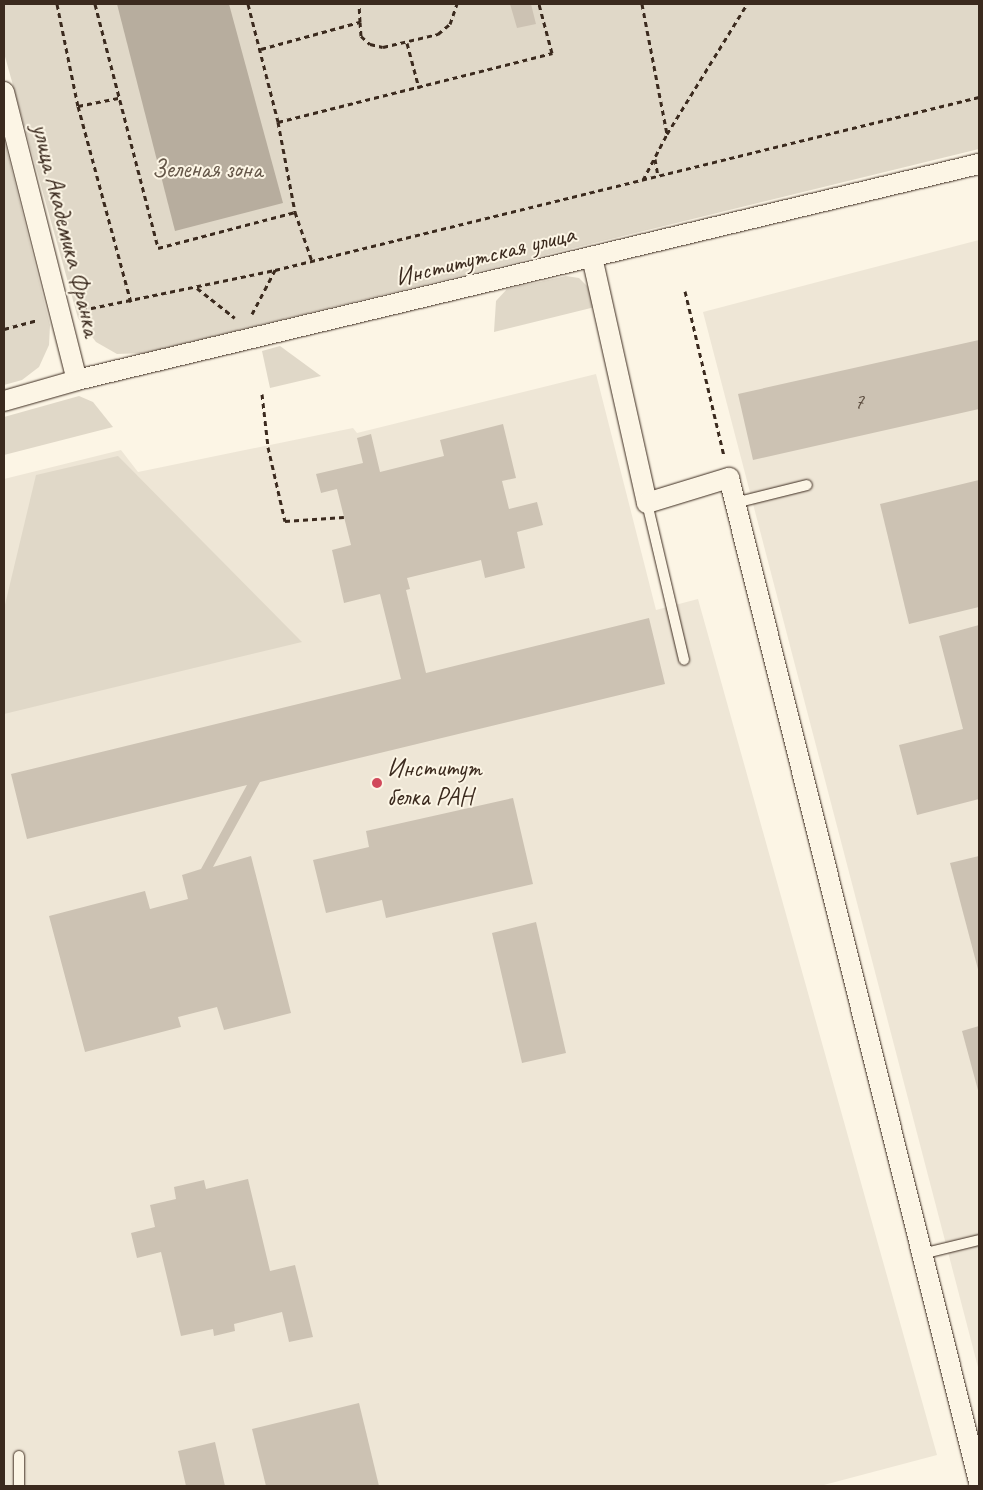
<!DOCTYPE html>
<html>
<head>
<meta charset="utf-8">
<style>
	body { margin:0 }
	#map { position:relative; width:983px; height:1490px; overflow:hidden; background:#fcf5e5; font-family:Caveat,sans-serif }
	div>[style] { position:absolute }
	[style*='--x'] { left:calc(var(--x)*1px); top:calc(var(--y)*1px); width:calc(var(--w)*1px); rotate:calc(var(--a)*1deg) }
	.built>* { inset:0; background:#eee6d6 }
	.green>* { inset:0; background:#e0d8c8 }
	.water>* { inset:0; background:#b7ad9e }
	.building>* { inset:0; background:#ccc2b3 }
	.path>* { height:3px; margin-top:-1.5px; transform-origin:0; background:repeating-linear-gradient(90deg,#3b2a1e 0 5px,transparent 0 9px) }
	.roads { filter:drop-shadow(0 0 1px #3b2a1e) drop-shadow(0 0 1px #3b2a1e) }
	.service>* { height:10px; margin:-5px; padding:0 5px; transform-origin:5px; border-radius:5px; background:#fcf5e5 }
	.minor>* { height:20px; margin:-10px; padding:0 10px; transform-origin:10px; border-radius:10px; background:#fcf5e5 }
	.dots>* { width:14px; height:14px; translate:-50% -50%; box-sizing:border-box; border:2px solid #fcf5e5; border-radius:50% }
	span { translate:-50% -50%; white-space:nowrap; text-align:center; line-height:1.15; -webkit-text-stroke:4px #fcf5e5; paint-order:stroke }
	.number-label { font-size:22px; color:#5f5043 }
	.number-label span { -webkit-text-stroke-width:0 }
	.park-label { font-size:25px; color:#645648 }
	.street-label { font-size:25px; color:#3b2a1e }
	.poi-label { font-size:25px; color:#3b2a1e }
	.left { translate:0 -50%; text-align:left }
	.frame { position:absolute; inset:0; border:5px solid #3b2a1e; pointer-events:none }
</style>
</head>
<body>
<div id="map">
	<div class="built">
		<div style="clip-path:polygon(979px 240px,979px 1371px,703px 312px)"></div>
		<div style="clip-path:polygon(596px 374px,656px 610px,698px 599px,937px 1455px,820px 1486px,4px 1486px,4px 479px,121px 450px,138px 472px,353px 428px,357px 433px)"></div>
	</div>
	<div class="green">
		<div style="clip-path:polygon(4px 4px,979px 4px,979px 149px,145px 353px,117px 354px,96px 342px,78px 318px,4px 53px)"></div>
		<div style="clip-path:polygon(4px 139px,50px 325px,49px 345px,39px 367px,22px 380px,4px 385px)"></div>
		<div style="clip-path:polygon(566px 276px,579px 278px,588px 287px,595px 307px,494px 332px,496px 301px,507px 289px)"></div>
		<div style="clip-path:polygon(280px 346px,321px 376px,270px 388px,262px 351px)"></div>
		<div style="clip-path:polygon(79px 396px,93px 402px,113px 427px,4px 455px,4px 417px)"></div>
		<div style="clip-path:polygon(118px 456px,302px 642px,4px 714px,4px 609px,36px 475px)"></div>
	</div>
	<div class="water">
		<div style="clip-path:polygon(117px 4px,229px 4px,283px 203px,175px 231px)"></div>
	</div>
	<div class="building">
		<div style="clip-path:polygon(510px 4px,531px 4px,536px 24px,517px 28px)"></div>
		<div style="clip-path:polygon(979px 340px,979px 409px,753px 460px,738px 394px)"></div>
		<div style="clip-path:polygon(503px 424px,516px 478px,502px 481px,509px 509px,537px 502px,543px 525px,517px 532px,525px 568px,485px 578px,481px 560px,407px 578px,410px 589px,406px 590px,426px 673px,649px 618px,665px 684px,260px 782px,213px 867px,251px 856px,291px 1013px,224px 1030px,217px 1007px,178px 1017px,181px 1027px,85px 1052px,49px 916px,145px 891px,150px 909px,188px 899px,182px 875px,201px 869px,247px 785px,27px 839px,11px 774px,401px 679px,380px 594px,344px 603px,332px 550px,351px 545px,337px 489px,321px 493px,316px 474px,363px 463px,357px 438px,371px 434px,380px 472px,444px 456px,440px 440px)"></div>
		<div style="clip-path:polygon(979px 480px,979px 607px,909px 624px,880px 504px)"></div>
		<div style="clip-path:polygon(979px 625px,979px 799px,917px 815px,899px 745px,963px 729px,939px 636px)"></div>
		<div style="clip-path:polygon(513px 798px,533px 884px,386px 918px,382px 900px,326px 913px,313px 860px,369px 847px,366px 831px)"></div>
		<div style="clip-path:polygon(979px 856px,979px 973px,950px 863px)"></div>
		<div style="clip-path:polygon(536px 922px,566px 1053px,522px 1063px,492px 933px)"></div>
		<div style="clip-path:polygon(979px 1026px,979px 1094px,962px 1031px)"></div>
		<div style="clip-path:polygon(248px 1179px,270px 1271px,295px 1265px,313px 1337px,289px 1342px,282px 1312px,234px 1324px,235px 1331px,214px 1336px,213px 1329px,181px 1336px,161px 1252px,137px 1258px,131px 1233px,155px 1227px,150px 1205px,176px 1199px,174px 1187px,204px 1180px,206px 1189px)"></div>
		<div style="clip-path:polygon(359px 1403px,379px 1486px,266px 1486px,252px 1429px)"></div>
		<div style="clip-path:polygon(215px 1442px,225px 1486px,186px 1486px,178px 1451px)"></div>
	</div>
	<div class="path">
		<div style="--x:57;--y:4;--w:104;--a:78.4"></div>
		<div style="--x:78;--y:106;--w:203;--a:74.9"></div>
		<div style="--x:95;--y:4;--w:252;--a:75.5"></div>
		<div style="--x:158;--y:248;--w:142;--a:-14.7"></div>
		<div style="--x:248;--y:4;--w:122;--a:75.7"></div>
		<div style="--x:278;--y:122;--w:92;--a:79.3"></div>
		<div style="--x:295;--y:212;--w:52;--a:70.9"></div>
		<div style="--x:642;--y:4;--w:132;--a:79.1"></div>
		<div style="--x:360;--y:22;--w:14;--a:86"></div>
		<div style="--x:361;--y:36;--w:12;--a:42"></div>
		<div style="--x:370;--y:44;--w:13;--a:13"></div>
		<div style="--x:383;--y:47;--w:57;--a:-13.3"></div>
		<div style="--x:438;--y:34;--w:16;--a:-40"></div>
		<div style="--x:450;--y:24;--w:21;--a:-71"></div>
		<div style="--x:407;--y:43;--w:47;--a:75.1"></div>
		<div style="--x:261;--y:49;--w:103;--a:-15.3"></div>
		<div style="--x:360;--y:22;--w:18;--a:-93"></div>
		<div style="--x:78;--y:106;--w:41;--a:-11.3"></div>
		<div style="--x:278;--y:122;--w:283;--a:-14.1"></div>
		<div style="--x:552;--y:53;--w:51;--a:-104.9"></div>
		<div style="--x:655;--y:159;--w:17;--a:80"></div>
		<div style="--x:643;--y:180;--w:52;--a:-62.4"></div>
		<div style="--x:667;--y:134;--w:153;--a:-58.4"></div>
		<div style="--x:197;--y:288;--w:48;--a:38.3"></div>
		<div style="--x:685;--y:291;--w:170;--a:76.7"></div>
		<div style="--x:82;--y:310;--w:197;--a:-11.7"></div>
		<div style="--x:275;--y:270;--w:725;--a:-13.81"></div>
		<div style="--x:252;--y:314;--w:50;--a:-62.4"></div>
		<div style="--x:4;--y:329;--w:35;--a:-15"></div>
		<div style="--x:262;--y:394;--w:53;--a:83.5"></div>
		<div style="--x:268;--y:447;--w:76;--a:77.1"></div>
		<div style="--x:285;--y:521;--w:59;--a:-3.9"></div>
	</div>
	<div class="roads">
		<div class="service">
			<div style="--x:647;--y:503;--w:161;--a:76.7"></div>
			<div style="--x:735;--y:503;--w:74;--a:-14"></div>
			<div style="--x:922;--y:1254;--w:59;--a:-13.8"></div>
			<div style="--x:19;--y:1486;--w:30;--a:-90"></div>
		</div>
		<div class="minor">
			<div style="--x:4;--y:92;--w:297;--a:75.8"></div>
			<div style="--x:592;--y:257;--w:252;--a:77.4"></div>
			<div style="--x:647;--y:503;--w:86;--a:-17"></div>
			<div style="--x:729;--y:478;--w:1035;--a:76.02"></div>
			<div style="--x:4;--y:401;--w:76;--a:-16"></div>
			<div style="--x:77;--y:380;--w:928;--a:-13.47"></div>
		</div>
	</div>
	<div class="dots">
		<div style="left:377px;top:783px;background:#d1495b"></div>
	</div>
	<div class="number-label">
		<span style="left:859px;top:402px">7</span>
	</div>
	<div class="park-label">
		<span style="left:207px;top:169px">Зеленая зона</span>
	</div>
	<div class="street-label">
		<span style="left:66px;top:230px;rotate:76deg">улица Академика Франка</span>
		<span style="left:485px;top:256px;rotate:-14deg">Институтская улица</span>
	</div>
	<div class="poi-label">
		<span class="left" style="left:387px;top:783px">Институт<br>белка РАН</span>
	</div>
	<div class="frame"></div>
</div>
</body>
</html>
